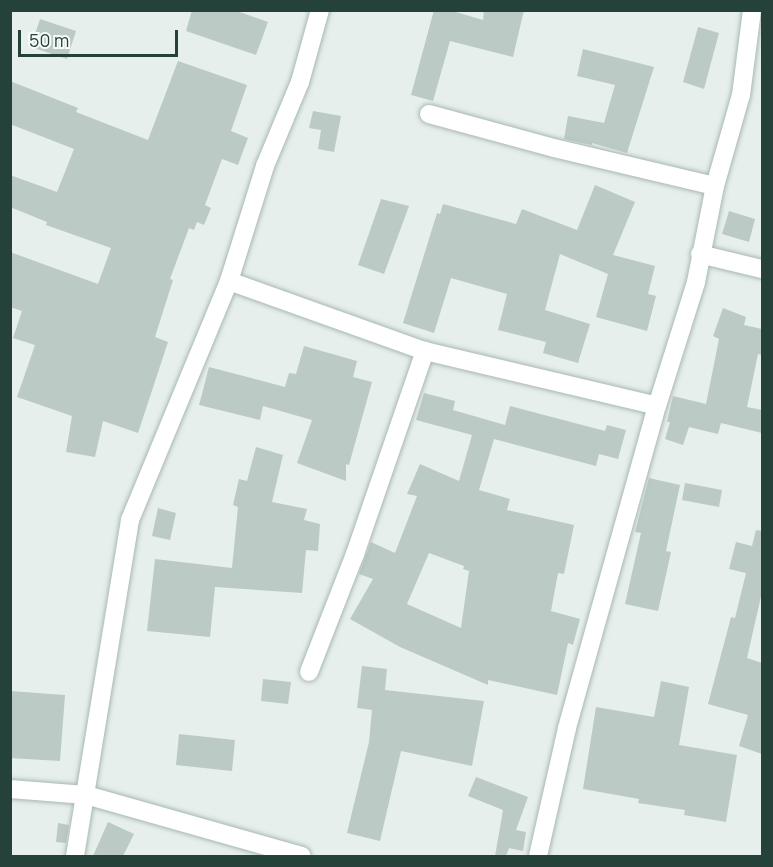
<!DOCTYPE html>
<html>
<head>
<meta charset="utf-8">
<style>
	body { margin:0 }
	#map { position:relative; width:773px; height:867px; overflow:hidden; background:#e6efeb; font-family:Manrope,sans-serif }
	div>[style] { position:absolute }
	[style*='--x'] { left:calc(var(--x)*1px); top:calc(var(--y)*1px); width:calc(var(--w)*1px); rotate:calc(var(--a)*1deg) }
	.building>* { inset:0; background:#bbcac4 }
	.roads { filter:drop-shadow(0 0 2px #a8b8b2) drop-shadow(0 0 2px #a8b8b2) }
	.minor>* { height:18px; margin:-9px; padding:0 9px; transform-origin:9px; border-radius:9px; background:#fff }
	span { translate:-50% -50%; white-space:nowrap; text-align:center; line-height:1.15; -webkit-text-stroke:4.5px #f7fbf9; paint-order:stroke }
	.frame { position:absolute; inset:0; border:12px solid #24423a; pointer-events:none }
	.scale { position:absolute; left:18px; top:30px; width:160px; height:27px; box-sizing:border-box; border:3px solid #24423a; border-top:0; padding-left:8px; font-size:18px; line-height:21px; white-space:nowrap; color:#24423a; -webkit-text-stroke:4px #f7fbf9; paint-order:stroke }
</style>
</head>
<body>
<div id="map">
	<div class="building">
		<div style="clip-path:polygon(192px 10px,234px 10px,268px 22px,256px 55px,186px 31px)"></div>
		<div style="clip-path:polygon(434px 10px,449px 10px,483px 20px,484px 10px,524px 10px,513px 57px,450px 41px,433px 101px,411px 95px)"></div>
		<div style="clip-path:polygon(40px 19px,76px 31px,67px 59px,31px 47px)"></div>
		<div style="clip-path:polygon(698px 27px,719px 33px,704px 89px,683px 82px)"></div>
		<div style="clip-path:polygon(583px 49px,654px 67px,627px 153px,592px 143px,592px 145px,564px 139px,568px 116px,604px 123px,615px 85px,577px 76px)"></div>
		<div style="clip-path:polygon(178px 61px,247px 85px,231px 131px,248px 138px,238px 165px,222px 159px,205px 205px,211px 208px,204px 225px,197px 222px,194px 230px,189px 228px,170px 279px,173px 280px,155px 337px,168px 342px,138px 433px,103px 421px,95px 457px,66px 452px,72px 416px,17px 397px,35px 345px,13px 338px,22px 311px,10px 307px,10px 252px,98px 284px,111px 248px,46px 225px,47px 222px,10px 207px,10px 175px,57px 192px,74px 149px,10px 124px,10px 81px,78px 108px,76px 112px,148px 140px)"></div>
		<div style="clip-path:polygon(313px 111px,341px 116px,334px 152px,318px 149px,321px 130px,309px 128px)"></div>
		<div style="clip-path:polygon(595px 185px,635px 202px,613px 255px,655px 266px,648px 294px,656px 296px,647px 331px,596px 317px,608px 274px,560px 254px,545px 310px,590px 324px,578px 363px,543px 353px,546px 342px,498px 330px,507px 294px,451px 278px,434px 333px,403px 323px,437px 213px,440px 214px,443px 204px,516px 224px,522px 209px,577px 230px)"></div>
		<div style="clip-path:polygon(381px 199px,409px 206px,384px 274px,358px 265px)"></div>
		<div style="clip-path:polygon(729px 211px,755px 219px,749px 242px,722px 234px)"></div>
		<div style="clip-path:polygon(723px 308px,746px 317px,744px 325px,762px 329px,762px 355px,758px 354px,747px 407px,762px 410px,762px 433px,721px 423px,718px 434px,689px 427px,683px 445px,665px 439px,670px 422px,667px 422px,673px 396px,706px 404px,719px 339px,713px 336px)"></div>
		<div style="clip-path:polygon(304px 346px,357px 361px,353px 377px,372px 382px,349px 465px,346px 464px,346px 481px,297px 463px,312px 420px,263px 406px,260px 420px,199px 405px,209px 367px,285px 387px,289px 373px,296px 374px)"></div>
		<div style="clip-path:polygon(evenodd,424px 393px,455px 401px,453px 410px,505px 425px,510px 406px,605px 431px,607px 425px,626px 430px,618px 459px,599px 454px,596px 466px,494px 439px,479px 490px,510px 499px,507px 510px,574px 525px,564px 574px,558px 573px,551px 611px,580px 619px,573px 645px,568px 643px,557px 695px,488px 680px,488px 685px,400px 647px,350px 619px,373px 579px,359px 574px,371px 542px,395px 553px,417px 496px,407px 494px,420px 464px,459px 481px,472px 435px,416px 420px,424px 393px,429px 553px,464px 566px,463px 569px,469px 571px,461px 628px,407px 604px,429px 553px)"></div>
		<div style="clip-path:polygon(256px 447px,283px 455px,272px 502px,307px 509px,304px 520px,320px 524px,318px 551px,306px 550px,302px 593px,215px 587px,210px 637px,147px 631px,155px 559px,232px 568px,238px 507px,233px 505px,239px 479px,247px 481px)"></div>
		<div style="clip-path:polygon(649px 478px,680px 485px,666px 551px,671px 552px,658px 611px,625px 604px,641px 533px,635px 532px)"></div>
		<div style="clip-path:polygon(685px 483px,722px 490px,719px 507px,682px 500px)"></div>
		<div style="clip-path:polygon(158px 508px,176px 513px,170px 540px,152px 536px)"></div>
		<div style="clip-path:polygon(756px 530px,762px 531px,762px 592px,747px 658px,762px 663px,762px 754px,739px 746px,748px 715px,708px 704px,731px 617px,735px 618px,746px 573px,729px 569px,736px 542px,752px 546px)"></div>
		<div style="clip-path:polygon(362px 666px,387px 669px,385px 690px,484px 701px,472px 766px,401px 751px,380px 841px,347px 833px,369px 742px,372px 710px,357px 708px)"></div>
		<div style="clip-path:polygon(263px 679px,291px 682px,288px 704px,261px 701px)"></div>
		<div style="clip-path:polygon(661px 681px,689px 687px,679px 745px,737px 755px,726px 822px,684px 815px,685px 810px,638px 803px,639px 799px,583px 789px,596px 707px,654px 717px)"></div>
		<div style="clip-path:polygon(10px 691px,65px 695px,60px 761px,10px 758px)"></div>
		<div style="clip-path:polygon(179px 734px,235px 740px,232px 771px,176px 765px)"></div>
		<div style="clip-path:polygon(476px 777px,528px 797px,516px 830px,526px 832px,523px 851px,509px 848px,506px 856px,495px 856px,503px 810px,468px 796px)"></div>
		<div style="clip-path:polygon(108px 822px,134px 834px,123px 856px,93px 856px)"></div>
		<div style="clip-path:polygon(58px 823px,69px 825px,66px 843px,56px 842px)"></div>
	</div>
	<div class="roads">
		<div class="minor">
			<div style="--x:429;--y:114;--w:130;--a:15.2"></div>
			<div style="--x:554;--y:148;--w:165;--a:13.3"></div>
			<div style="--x:700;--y:254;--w:64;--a:13.6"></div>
			<div style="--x:229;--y:281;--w:208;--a:19.7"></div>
			<div style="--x:425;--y:351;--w:238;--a:13.3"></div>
			<div style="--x:309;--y:672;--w:127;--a:-68.7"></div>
			<div style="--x:355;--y:554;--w:215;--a:-71"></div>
			<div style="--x:10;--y:789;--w:76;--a:4.5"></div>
			<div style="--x:86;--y:795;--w:224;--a:15.8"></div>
			<div style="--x:75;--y:856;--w:340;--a:-80.7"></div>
			<div style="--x:130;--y:520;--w:259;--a:-67.5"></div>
			<div style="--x:229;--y:281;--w:121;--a:-72.6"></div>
			<div style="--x:265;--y:166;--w:91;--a:-67.4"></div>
			<div style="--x:300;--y:82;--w:75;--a:-74.5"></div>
			<div style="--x:538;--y:856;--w:131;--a:-77.2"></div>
			<div style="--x:567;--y:728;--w:334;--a:-74.4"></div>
			<div style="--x:657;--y:406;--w:130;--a:-72.5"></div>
			<div style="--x:696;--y:282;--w:98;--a:-78.8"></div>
			<div style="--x:715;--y:186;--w:95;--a:-74.1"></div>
			<div style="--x:741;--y:95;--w:86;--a:-82.6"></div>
		</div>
	</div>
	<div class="frame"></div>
	<div class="scale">50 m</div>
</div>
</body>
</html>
